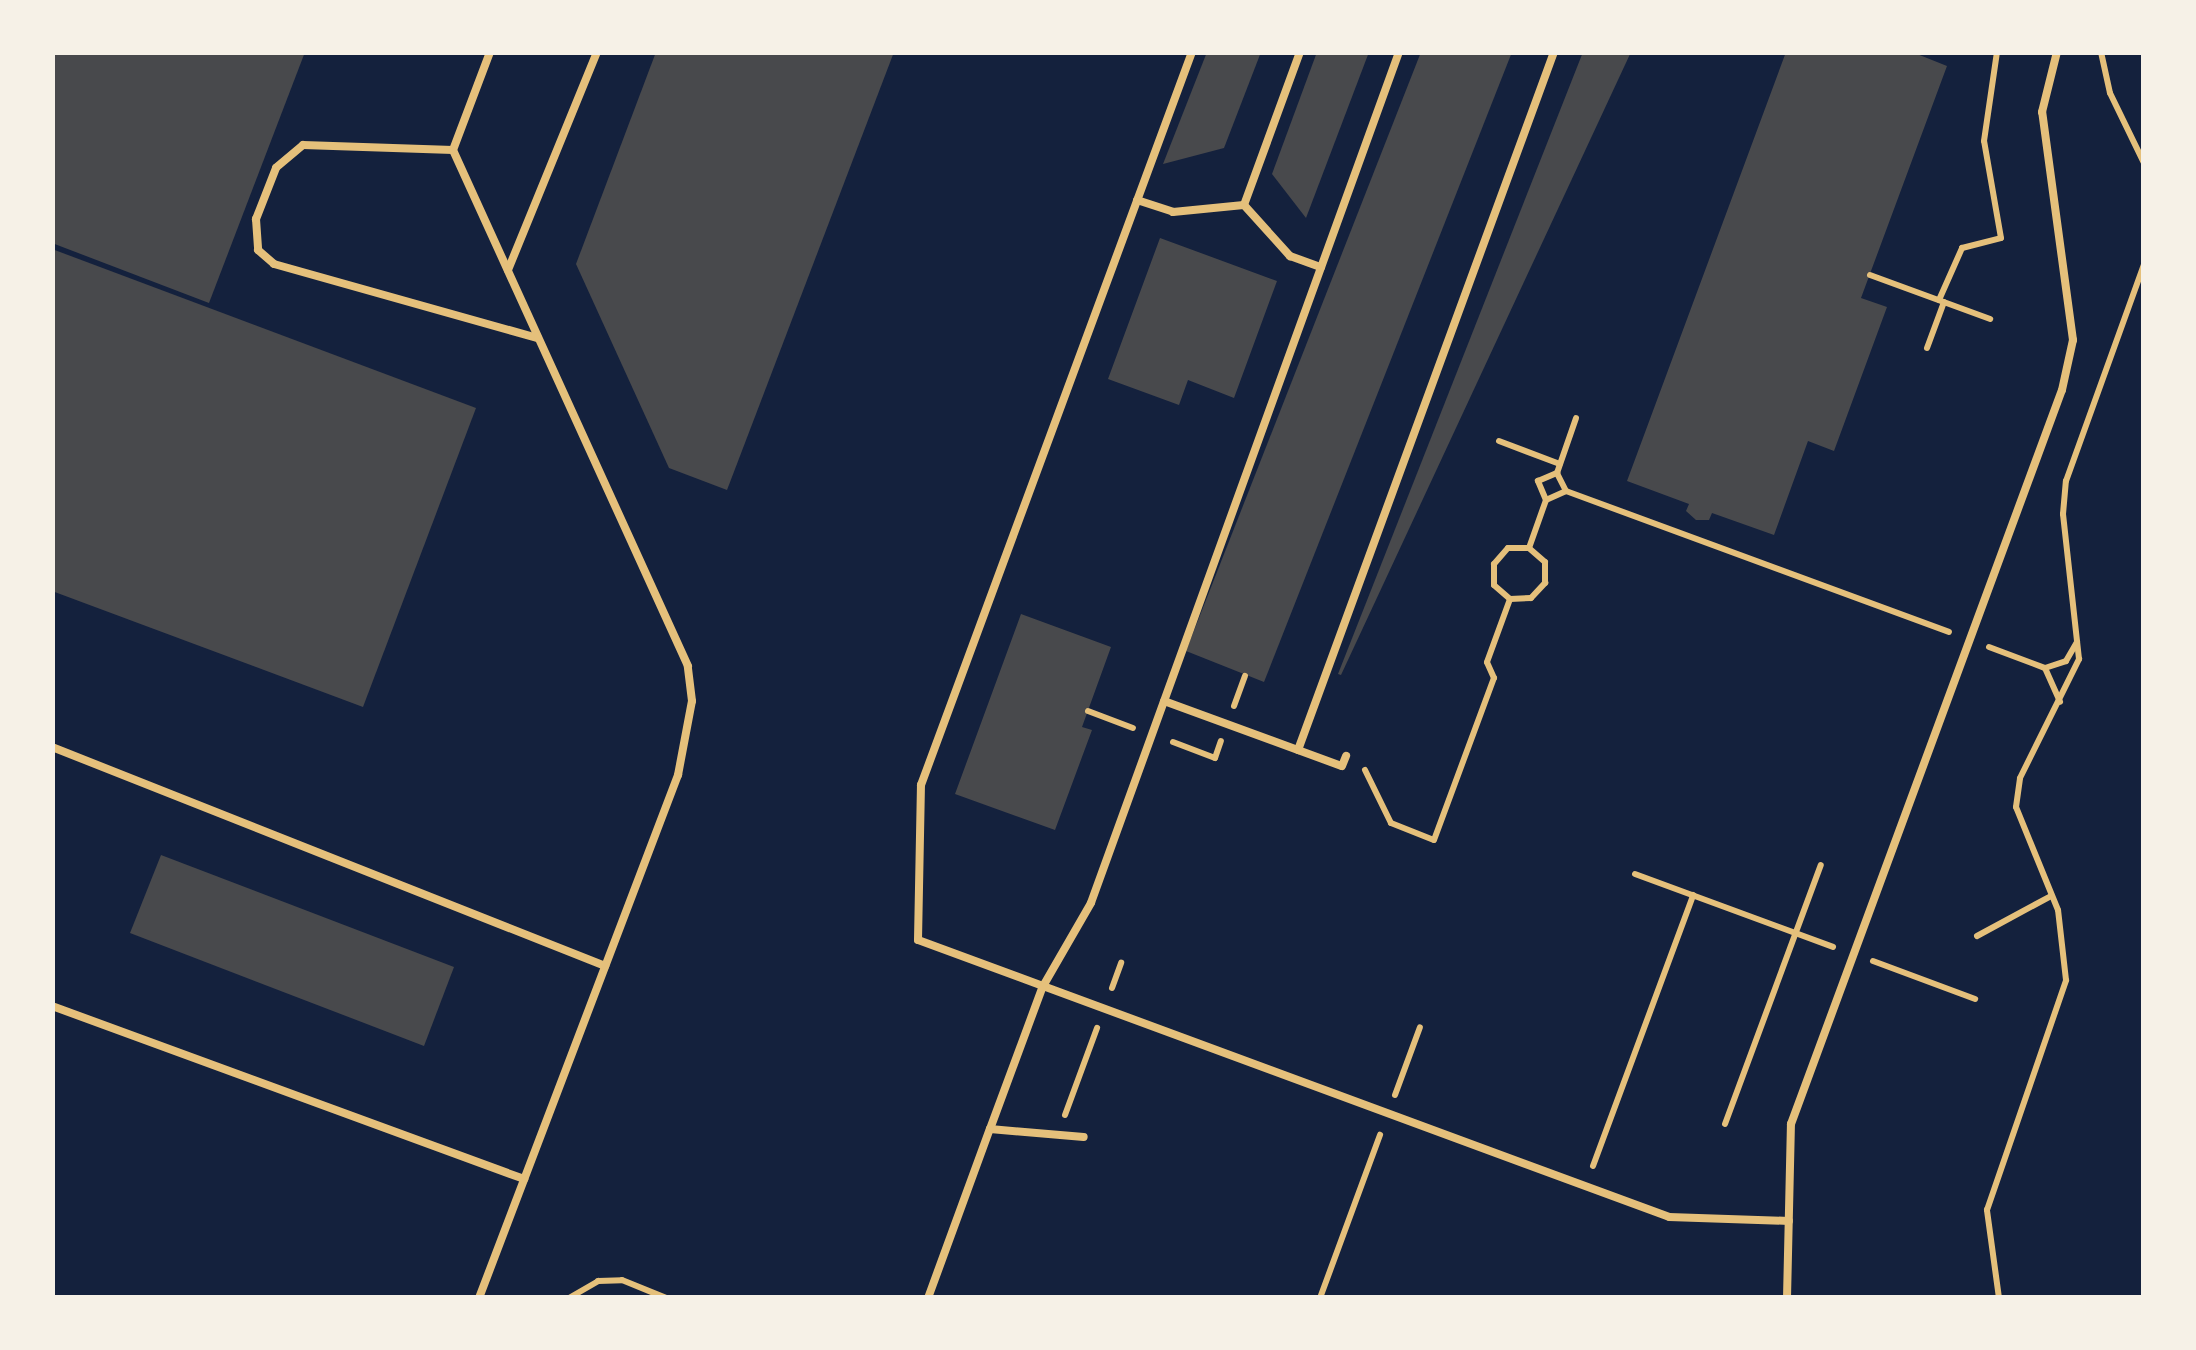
<!DOCTYPE html>
<html>
<head>
<meta charset="utf-8">
<style>
	body { margin:0 }
	#map { position:relative; width:2196px; height:1350px; overflow:hidden; background:#14213d; font-family:"Playfair Display",serif }
	div>[style] { position:absolute }
	[style*='--x'] { left:calc(var(--x)*1px); top:calc(var(--y)*1px); width:calc(var(--w)*1px); rotate:calc(var(--a)*1deg) }
	.building>* { inset:0; background:#48494c }
	.path>* { height:6px; margin:-3px; padding:0 3px; transform-origin:3px; border-radius:3px; background:#e5c07b }
	.service>* { height:8px; margin:-4px; padding:0 4px; transform-origin:4px; border-radius:4px; background:#e5c07b }
	span { translate:-50% -50%; white-space:nowrap; text-align:center; line-height:1.15; -webkit-text-stroke:10px #f6f1e7; paint-order:stroke }
	.frame { position:absolute; inset:0; border:55px solid #f6f1e7; pointer-events:none }
</style>
</head>
<body>
<div id="map">
	<div class="building">
		<div style="clip-path:polygon(52px 52px,305px 52px,209px 303px,52px 243px)"></div>
		<div style="clip-path:polygon(656px 52px,894px 52px,727px 490px,669px 468px,576px 264px)"></div>
		<div style="clip-path:polygon(1207px 52px,1261px 52px,1224px 148px,1163px 164px)"></div>
		<div style="clip-path:polygon(1317px 52px,1369px 52px,1306px 218px,1272px 174px)"></div>
		<div style="clip-path:polygon(1421px 52px,1512px 52px,1264px 682px,1186px 651px)"></div>
		<div style="clip-path:polygon(1583px 52px,1631px 52px,1341px 675px,1338px 674px)"></div>
		<div style="clip-path:polygon(1786px 52px,1912px 52px,1947px 66px,1861px 298px,1887px 307px,1834px 451px,1808px 441px,1774px 535px,1712px 513px,1709px 520px,1696px 520px,1686px 511px,1689px 504px,1627px 481px)"></div>
		<div style="clip-path:polygon(1160px 238px,1277px 281px,1234px 398px,1188px 380px,1179px 405px,1108px 379px)"></div>
		<div style="clip-path:polygon(52px 249px,476px 408px,363px 707px,52px 591px)"></div>
		<div style="clip-path:polygon(1021px 614px,1111px 647px,1082px 727px,1092px 730px,1055px 830px,955px 794px)"></div>
		<div style="clip-path:polygon(161px 855px,454px 967px,424px 1046px,130px 933px)"></div>
	</div>
	<div class="path">
		<div style="--x:2101;--y:52;--w:42;--a:77.6"></div>
		<div style="--x:2110;--y:93;--w:78;--a:64.1"></div>
		<div style="--x:1870;--y:275;--w:128;--a:20.1"></div>
		<div style="--x:1939;--y:300;--w:57;--a:-66.1"></div>
		<div style="--x:1962;--y:248;--w:40;--a:-14.4"></div>
		<div style="--x:2001;--y:238;--w:98;--a:-99.9"></div>
		<div style="--x:1984;--y:141;--w:90;--a:-81.7"></div>
		<div style="--x:1927;--y:348;--w:49;--a:-69.7"></div>
		<div style="--x:1499;--y:441;--w:65;--a:20.7"></div>
		<div style="--x:1566;--y:491;--w:408;--a:20.2"></div>
		<div style="--x:1546;--y:500;--w:21;--a:-113"></div>
		<div style="--x:1538;--y:481;--w:21;--a:-23"></div>
		<div style="--x:1510;--y:599;--w:21;--a:-139"></div>
		<div style="--x:1494;--y:585;--w:21;--a:-90"></div>
		<div style="--x:1494;--y:564;--w:21;--a:-49"></div>
		<div style="--x:1508;--y:548;--w:21;--a:0"></div>
		<div style="--x:1989;--y:647;--w:60;--a:20.6"></div>
		<div style="--x:2045;--y:668;--w:37;--a:66"></div>
		<div style="--x:2045;--y:668;--w:22;--a:-18"></div>
		<div style="--x:2066;--y:661;--w:22;--a:-60"></div>
		<div style="--x:1234;--y:706;--w:32;--a:-70"></div>
		<div style="--x:1088;--y:711;--w:48;--a:20.7"></div>
		<div style="--x:1173;--y:742;--w:45;--a:20.9"></div>
		<div style="--x:1215;--y:758;--w:18;--a:-71"></div>
		<div style="--x:1365;--y:770;--w:59;--a:63.9"></div>
		<div style="--x:1391;--y:823;--w:46;--a:21.6"></div>
		<div style="--x:1434;--y:840;--w:173;--a:-69.7"></div>
		<div style="--x:1494;--y:678;--w:17;--a:-114"></div>
		<div style="--x:1487;--y:662;--w:67;--a:-69.9"></div>
		<div style="--x:1510;--y:599;--w:21;--a:-3"></div>
		<div style="--x:1531;--y:598;--w:21;--a:-47"></div>
		<div style="--x:1545;--y:583;--w:21;--a:-90"></div>
		<div style="--x:1545;--y:562;--w:21;--a:-139"></div>
		<div style="--x:1529;--y:548;--w:51;--a:-70.5"></div>
		<div style="--x:1546;--y:500;--w:22;--a:-24"></div>
		<div style="--x:1566;--y:491;--w:20;--a:-117"></div>
		<div style="--x:1557;--y:473;--w:58;--a:-70.9"></div>
		<div style="--x:1635;--y:874;--w:211;--a:20.2"></div>
		<div style="--x:1977;--y:936;--w:84;--a:-28.4"></div>
		<div style="--x:1873;--y:961;--w:109;--a:20.4"></div>
		<div style="--x:1112;--y:988;--w:27;--a:-70"></div>
		<div style="--x:1395;--y:1095;--w:72;--a:-69.8"></div>
		<div style="--x:1065;--y:1115;--w:93;--a:-69.8"></div>
		<div style="--x:1725;--y:1124;--w:276;--a:-69.7"></div>
		<div style="--x:1593;--y:1166;--w:289;--a:-69.7"></div>
		<div style="--x:569;--y:1298;--w:34;--a:-30"></div>
		<div style="--x:598;--y:1281;--w:24;--a:-2"></div>
		<div style="--x:622;--y:1280;--w:48;--a:22.2"></div>
		<div style="--x:1320;--y:1298;--w:174;--a:-69.8"></div>
		<div style="--x:1999;--y:1298;--w:89;--a:-97.8"></div>
		<div style="--x:1987;--y:1210;--w:243;--a:-71"></div>
		<div style="--x:2066;--y:980;--w:70;--a:-96.5"></div>
		<div style="--x:2058;--y:910;--w:111;--a:-112.2"></div>
		<div style="--x:2016;--y:807;--w:29;--a:-82"></div>
		<div style="--x:2020;--y:778;--w:133;--a:-63.6"></div>
		<div style="--x:2079;--y:659;--w:146;--a:-96.3"></div>
		<div style="--x:2063;--y:514;--w:33;--a:-85"></div>
		<div style="--x:2066;--y:481;--w:231;--a:-70.2"></div>
	</div>
	<div class="service">
		<div style="--x:1399;--y:52;--w:905;--a:109.9"></div>
		<div style="--x:1091;--y:903;--w:96;--a:120"></div>
		<div style="--x:1043;--y:986;--w:667;--a:20.25"></div>
		<div style="--x:1669;--y:1217;--w:120;--a:1.9"></div>
		<div style="--x:453;--y:150;--w:150;--a:-178.1"></div>
		<div style="--x:303;--y:145;--w:35;--a:140"></div>
		<div style="--x:276;--y:168;--w:55;--a:111.4"></div>
		<div style="--x:256;--y:219;--w:31;--a:86"></div>
		<div style="--x:258;--y:250;--w:21;--a:41"></div>
		<div style="--x:274;--y:264;--w:274;--a:15.7"></div>
		<div style="--x:1137;--y:200;--w:38;--a:18"></div>
		<div style="--x:1173;--y:212;--w:71;--a:-5.6"></div>
		<div style="--x:1244;--y:205;--w:69;--a:48"></div>
		<div style="--x:1290;--y:256;--w:33;--a:20"></div>
		<div style="--x:1244;--y:205;--w:163;--a:-69.9"></div>
		<div style="--x:508;--y:270;--w:235;--a:-67.8"></div>
		<div style="--x:1164;--y:701;--w:189;--a:20.1"></div>
		<div style="--x:1342;--y:766;--w:11;--a:-68"></div>
		<div style="--x:52;--y:747;--w:595;--a:21.6"></div>
		<div style="--x:1298;--y:750;--w:743;--a:-69.86"></div>
		<div style="--x:52;--y:1006;--w:503;--a:20.13"></div>
		<div style="--x:990;--y:1129;--w:153;--a:-69.7"></div>
		<div style="--x:1043;--y:986;--w:133;--a:-159.8"></div>
		<div style="--x:918;--y:940;--w:155;--a:-88.9"></div>
		<div style="--x:921;--y:785;--w:781;--a:-69.71"></div>
		<div style="--x:479;--y:1298;--w:560;--a:-69.17"></div>
		<div style="--x:678;--y:775;--w:75;--a:-79.3"></div>
		<div style="--x:692;--y:701;--w:35;--a:-97"></div>
		<div style="--x:688;--y:666;--w:567;--a:-114.49"></div>
		<div style="--x:453;--y:150;--w:105;--a:-69.3"></div>
		<div style="--x:928;--y:1298;--w:180;--a:-69.9"></div>
		<div style="--x:990;--y:1129;--w:94;--a:4.9"></div>
		<div style="--x:1787;--y:1298;--w:174;--a:-88.7"></div>
		<div style="--x:1791;--y:1124;--w:782;--a:-69.74"></div>
		<div style="--x:2062;--y:390;--w:51;--a:-77.6"></div>
		<div style="--x:2073;--y:340;--w:230;--a:-97.7"></div>
		<div style="--x:2042;--y:112;--w:62;--a:-76"></div>
	</div>
	<div class="frame"></div>
</div>
</body>
</html>
